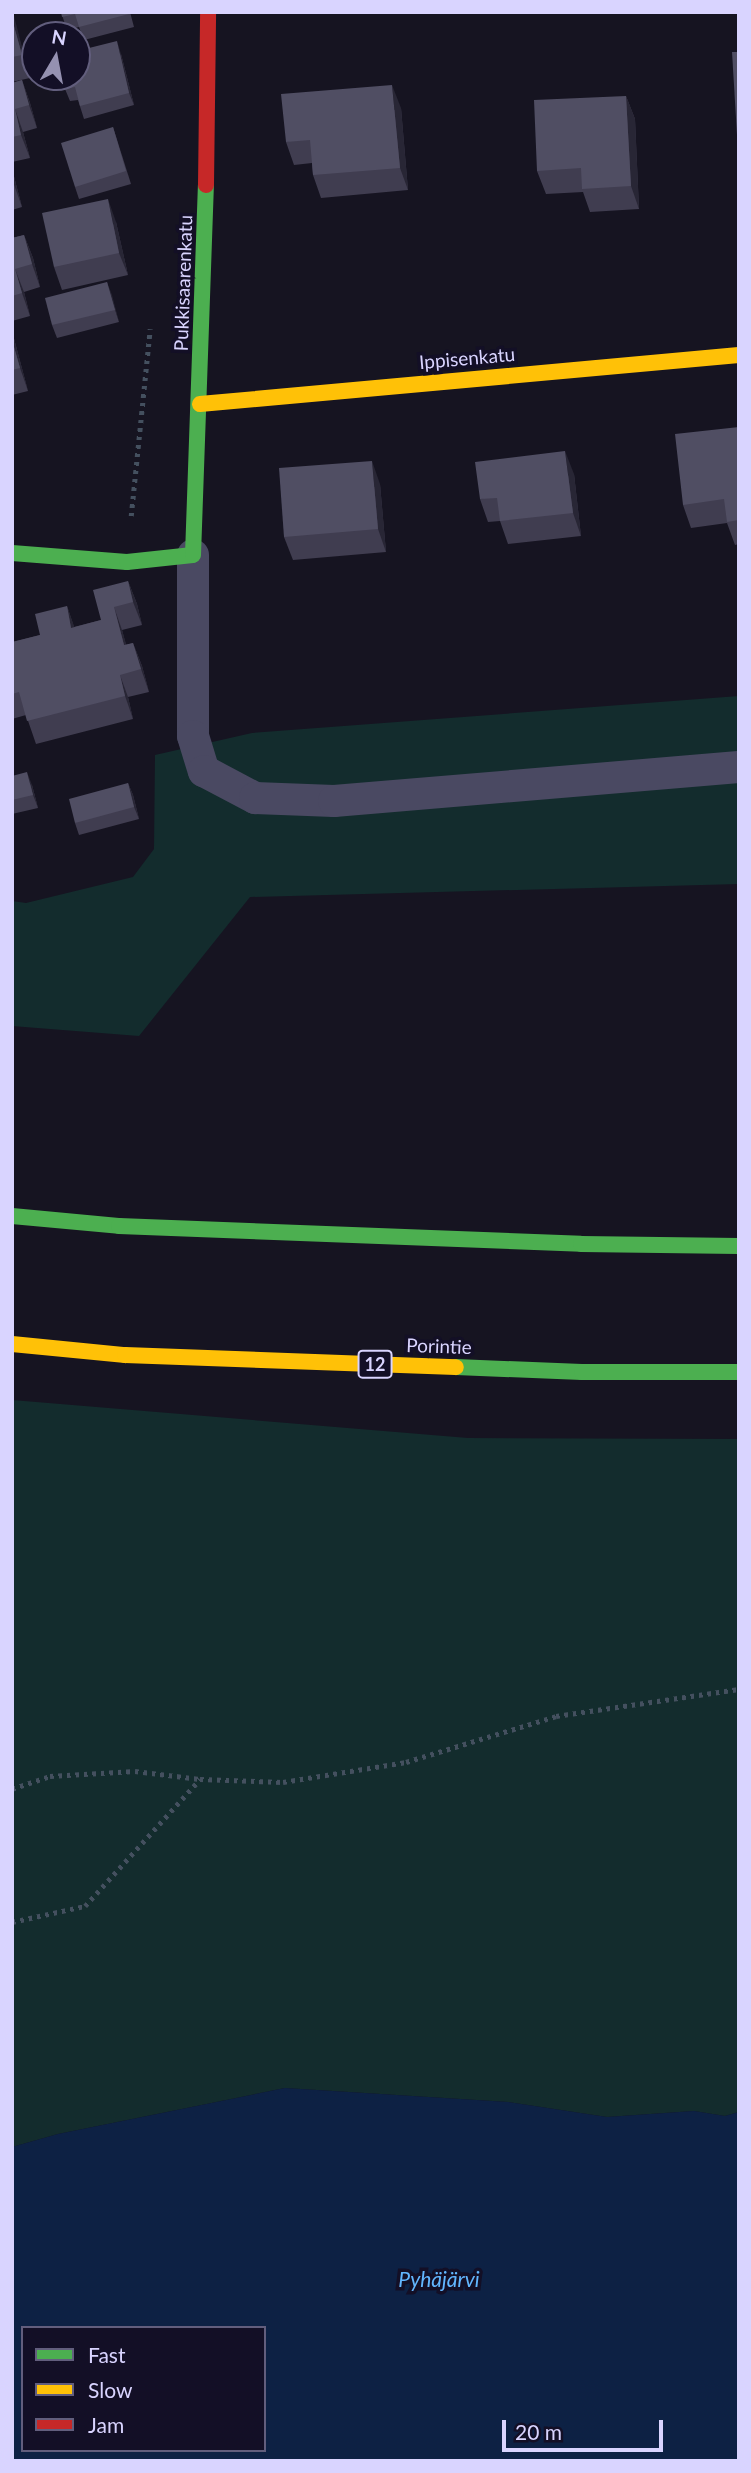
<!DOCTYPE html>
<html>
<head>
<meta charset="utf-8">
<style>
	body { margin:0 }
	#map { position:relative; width:751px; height:2473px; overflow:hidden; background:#161421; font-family:Lato,sans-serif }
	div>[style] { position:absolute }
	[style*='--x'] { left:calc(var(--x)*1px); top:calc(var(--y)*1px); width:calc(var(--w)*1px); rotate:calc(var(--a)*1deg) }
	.green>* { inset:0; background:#132c2d }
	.water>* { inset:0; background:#0d2144 }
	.path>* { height:4.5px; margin-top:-2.25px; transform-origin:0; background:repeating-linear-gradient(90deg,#44505f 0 3.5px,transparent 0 8.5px) }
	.lane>* { height:32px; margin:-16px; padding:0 16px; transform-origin:16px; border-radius:16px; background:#4a4962 }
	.fast>* { height:16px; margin:-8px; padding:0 8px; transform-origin:8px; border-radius:8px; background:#4caf50 }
	.slow>* { height:16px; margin:-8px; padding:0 8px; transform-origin:8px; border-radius:8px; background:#ffc107 }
	.jam>* { height:16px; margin:-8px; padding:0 8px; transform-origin:8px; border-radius:8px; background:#c62828 }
	.wall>* { inset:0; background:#403d50 }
	.shaded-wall>* { inset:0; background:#282635 }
	.building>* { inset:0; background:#504e63 }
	span { translate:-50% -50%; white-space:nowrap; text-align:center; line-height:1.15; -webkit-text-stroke:7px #130f26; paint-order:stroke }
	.shield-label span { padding:2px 5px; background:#130f26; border:2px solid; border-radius:5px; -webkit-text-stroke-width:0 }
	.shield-label { font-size:18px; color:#d9d4ff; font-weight:700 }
	.street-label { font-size:19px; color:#d9d4ff }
	.water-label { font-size:21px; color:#62b6ff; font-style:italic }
	.frame { position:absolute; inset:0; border:14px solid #d9d4ff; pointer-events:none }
	.legend { position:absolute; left:21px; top:2326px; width:245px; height:126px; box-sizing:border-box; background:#130f26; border:2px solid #625e7d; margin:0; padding:9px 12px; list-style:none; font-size:21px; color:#d9d4ff }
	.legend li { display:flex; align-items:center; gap:14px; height:35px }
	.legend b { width:35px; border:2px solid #625e7d }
	.north { position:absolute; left:21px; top:21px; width:70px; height:70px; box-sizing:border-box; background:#130f26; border:2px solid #625e7d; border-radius:50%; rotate:10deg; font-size:19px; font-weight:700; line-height:28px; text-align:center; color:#d9d4ff }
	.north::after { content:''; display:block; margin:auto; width:24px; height:32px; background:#9591b1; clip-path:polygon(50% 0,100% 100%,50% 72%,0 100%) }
	.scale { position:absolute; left:502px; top:2420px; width:161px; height:32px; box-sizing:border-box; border:4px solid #d9d4ff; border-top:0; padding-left:9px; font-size:21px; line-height:24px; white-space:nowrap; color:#d9d4ff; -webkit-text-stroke:5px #130f26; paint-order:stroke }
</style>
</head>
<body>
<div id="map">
	<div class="green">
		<div style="clip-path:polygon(739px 696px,739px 884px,250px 897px,139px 1036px,12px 1026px,12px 901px,26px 903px,133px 877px,154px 849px,155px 755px,252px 733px)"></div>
		<div style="clip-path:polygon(12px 1400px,468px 1438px,739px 1439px,739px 2112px,725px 2116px,694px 2111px,607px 2117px,508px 2102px,285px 2088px,58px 2134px,12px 2147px)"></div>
	</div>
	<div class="water">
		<div style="clip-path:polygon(evenodd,285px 2088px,508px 2102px,607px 2117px,694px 2111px,725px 2116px,739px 2112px,739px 2461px,12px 2461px,12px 2147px,58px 2134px,285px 2088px,23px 2328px,264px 2328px,264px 2450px,23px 2450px,23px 2328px)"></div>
	</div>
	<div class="path">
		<div style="--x:131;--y:516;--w:188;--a:-84.2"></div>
		<div style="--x:12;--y:1789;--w:40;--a:-18.9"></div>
		<div style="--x:50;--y:1776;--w:85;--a:-3.4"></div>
		<div style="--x:135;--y:1771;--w:65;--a:7"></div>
		<div style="--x:200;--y:1779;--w:83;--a:2.1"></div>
		<div style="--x:283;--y:1782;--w:125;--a:-9.2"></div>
		<div style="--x:406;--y:1762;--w:157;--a:-17"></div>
		<div style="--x:556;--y:1716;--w:185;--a:-8.4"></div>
		<div style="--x:12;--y:1922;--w:75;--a:-12.4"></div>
		<div style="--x:85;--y:1906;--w:171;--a:-47.8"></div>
	</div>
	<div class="lane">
		<div style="--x:193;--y:555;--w:181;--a:90"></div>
		<div style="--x:193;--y:736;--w:37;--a:73"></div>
		<div style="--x:204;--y:771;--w:58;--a:27.9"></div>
		<div style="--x:255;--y:798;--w:79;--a:2.2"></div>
		<div style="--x:334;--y:801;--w:406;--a:-4.8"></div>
	</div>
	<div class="fast">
		<div style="--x:12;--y:553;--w:115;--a:4.5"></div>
		<div style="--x:127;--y:562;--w:66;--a:-6.1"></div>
		<div style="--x:193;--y:555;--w:370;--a:-88"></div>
		<div style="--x:12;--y:1216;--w:107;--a:5.3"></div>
		<div style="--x:119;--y:1226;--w:462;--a:2.2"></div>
		<div style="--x:581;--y:1244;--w:158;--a:0.7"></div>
		<div style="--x:456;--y:1367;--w:126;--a:2.3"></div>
		<div style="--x:582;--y:1372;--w:157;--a:0"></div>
	</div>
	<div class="slow">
		<div style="--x:200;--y:404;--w:541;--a:-5.19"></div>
		<div style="--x:12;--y:1344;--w:114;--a:5.6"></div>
		<div style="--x:125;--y:1355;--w:331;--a:2.1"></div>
	</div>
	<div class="jam">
		<div style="--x:206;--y:185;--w:173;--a:-89.3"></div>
	</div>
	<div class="wall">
		<div style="clip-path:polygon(12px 12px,30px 78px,12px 82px)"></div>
		<div style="clip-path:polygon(61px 12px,130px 12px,134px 27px,84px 40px,79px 27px,67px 30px)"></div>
		<div style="clip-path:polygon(121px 54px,134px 105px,84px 119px,78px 100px,70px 101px,65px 89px)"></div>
		<div style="clip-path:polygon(22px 80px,30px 103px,37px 128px,23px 132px,30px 158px,12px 162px,12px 83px)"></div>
		<div style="clip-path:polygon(626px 96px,635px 119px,639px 209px,590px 212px,583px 192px,546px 194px,537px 171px)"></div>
		<div style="clip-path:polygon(401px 108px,408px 190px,321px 198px,313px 175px,312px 163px,294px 165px,286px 142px)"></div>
		<div style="clip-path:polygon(113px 127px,131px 184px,79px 199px,75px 187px)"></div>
		<div style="clip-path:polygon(12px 169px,22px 207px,12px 210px)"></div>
		<div style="clip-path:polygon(116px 222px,128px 275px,62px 290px,54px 267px)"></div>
		<div style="clip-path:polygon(24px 235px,33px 258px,40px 287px,24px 292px,30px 316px,12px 321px,12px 238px)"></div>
		<div style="clip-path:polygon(107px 282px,119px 322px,57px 338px,52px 325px)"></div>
		<div style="clip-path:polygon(12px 331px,28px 391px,12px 395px)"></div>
		<div style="clip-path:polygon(739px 427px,739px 544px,735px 545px,727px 523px,691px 528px,683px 505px)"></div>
		<div style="clip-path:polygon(574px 474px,581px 536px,508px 544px,500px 521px,488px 522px,480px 499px)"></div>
		<div style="clip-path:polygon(380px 484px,386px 552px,293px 560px,284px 537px)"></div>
		<div style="clip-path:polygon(128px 581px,137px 604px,142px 625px,122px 630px,126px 645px,133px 643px,142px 666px,149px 692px,128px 697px,133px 719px,36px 744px,26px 715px,12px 719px,12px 637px,13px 642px,40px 635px,67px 606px,74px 627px,101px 620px)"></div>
		<div style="clip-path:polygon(12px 776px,32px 785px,38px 808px,12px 814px)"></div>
		<div style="clip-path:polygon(128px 783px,133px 795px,139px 819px,79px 835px,75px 823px)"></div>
	</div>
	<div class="shaded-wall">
		<div style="clip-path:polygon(12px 12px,13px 12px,30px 78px,22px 55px,12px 19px)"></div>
		<div style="clip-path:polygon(117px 41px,121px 54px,134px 105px,129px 93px)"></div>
		<div style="clip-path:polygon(22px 80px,30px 103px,37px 128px,29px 105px)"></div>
		<div style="clip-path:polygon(392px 85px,401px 108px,408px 190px,400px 168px)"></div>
		<div style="clip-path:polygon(626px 96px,635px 119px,639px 209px,631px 186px)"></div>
		<div style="clip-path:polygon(15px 109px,23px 132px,30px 158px,21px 135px)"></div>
		<div style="clip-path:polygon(12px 169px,22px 207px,12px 179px)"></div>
		<div style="clip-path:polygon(108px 199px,116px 222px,128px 275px,119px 253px)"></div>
		<div style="clip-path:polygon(24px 235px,33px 258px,40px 287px,32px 264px)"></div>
		<div style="clip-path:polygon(15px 269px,24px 292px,30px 316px,22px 293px)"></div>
		<div style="clip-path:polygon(107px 282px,112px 295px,119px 322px,115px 310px)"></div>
		<div style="clip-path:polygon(12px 331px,28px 391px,20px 368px,12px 340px)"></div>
		<div style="clip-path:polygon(565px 451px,574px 474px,581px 536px,573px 513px)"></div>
		<div style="clip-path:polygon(372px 461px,380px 484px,386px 552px,378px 529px)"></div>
		<div style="clip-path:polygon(128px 581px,137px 604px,142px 625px,133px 602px)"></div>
		<div style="clip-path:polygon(67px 606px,75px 629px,71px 628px)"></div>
		<div style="clip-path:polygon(114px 607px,122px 630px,133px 668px,124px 645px)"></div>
		<div style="clip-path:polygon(133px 643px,142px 666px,149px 692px,141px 669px)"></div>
		<div style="clip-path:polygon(120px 675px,128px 697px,133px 719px,125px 696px)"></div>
		<div style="clip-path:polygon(27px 772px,32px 785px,38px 808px,33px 795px)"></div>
		<div style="clip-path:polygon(128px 783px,133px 795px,139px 819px,134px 807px)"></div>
	</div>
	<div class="building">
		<div style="clip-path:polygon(61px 12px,129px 12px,129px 14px,79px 27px,75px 14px,62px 17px)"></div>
		<div style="clip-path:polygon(12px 19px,22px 55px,12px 57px)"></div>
		<div style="clip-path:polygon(117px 41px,129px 93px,80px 106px,75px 87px,65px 89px,62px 77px,77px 77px,77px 51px)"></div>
		<div style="clip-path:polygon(732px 52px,739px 52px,739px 135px,737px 135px)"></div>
		<div style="clip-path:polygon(22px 80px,29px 105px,15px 109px,21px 135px,12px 137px,12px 83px)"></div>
		<div style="clip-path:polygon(392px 85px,400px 168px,313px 175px,310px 140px,286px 142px,281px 94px)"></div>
		<div style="clip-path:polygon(626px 96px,631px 186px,582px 189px,581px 168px,537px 171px,534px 100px)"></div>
		<div style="clip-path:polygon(113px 127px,126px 171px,75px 187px,61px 143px)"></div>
		<div style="clip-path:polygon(108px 199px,119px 253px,54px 267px,42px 213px)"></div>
		<div style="clip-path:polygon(24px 235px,32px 264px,15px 269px,22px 293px,12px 296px,12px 238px)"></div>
		<div style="clip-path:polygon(107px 282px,115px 310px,52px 325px,45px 298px)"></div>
		<div style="clip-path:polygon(12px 340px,20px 368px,12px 370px)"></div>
		<div style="clip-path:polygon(739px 427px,739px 520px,727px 522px,724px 499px,683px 505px,675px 434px)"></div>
		<div style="clip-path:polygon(565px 451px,573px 513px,500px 521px,497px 498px,480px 499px,475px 462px)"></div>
		<div style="clip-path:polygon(372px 461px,378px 529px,284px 537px,279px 468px)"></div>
		<div style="clip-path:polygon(128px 581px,133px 602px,114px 607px,124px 645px,133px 643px,141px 669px,120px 675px,125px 696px,27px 721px,19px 692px,12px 694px,12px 642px,40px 635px,35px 614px,67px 606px,71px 628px,101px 620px,93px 590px)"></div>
		<div style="clip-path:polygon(27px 772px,33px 795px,12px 800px,12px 776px)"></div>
		<div style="clip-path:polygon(128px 783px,134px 807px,75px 823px,69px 799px)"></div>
	</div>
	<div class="shield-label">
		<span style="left:375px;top:1364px">12</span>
	</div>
	<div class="street-label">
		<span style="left:183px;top:283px;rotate:-88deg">Pukkisaarenkatu</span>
		<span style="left:467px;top:358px;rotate:-5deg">Ippisenkatu</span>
		<span style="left:439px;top:1346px;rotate:2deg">Porintie</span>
	</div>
	<div class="water-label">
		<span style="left:439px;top:2279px">Pyhäjärvi</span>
	</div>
	<div class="frame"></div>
	<ul class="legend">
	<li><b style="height:9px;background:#4caf50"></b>Fast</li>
	<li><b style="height:9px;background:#ffc107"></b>Slow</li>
	<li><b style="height:9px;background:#c62828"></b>Jam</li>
	</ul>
	<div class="north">N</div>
	<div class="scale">20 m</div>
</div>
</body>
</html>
